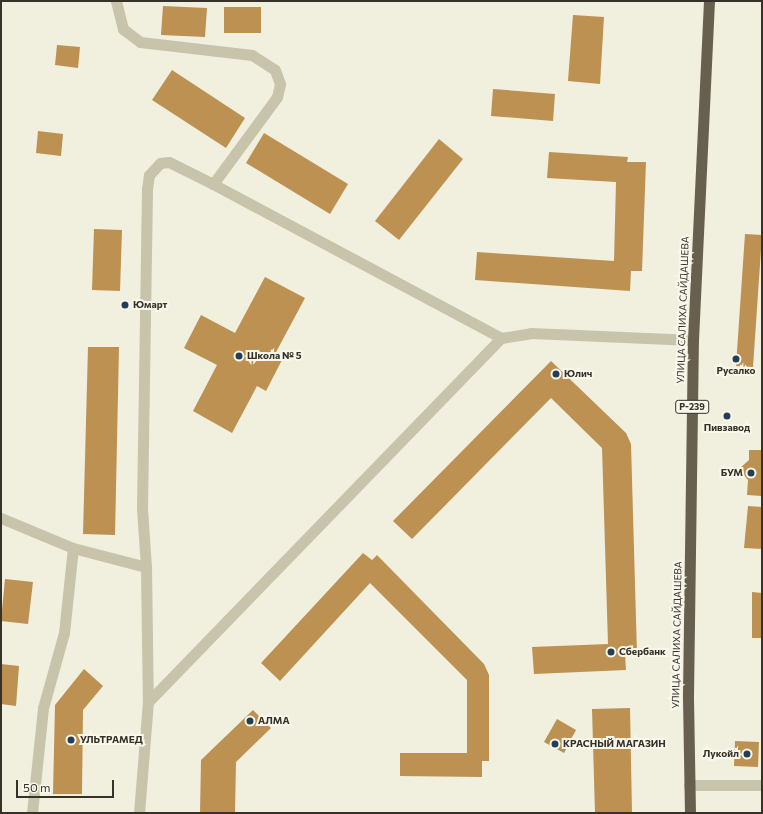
<!DOCTYPE html>
<html>
<head>
<meta charset="utf-8">
<style>
	body { margin:0 }
	#map { position:relative; width:763px; height:814px; overflow:hidden; background:#f1efde; font-family:Commissioner,sans-serif }
	div>[style] { position:absolute }
	[style*='--x'] { left:calc(var(--x)*1px); top:calc(var(--y)*1px); width:calc(var(--w)*1px); rotate:calc(var(--a)*1deg) }
	.building>* { inset:0; background:#bc9151 }
	.minor>* { height:11px; margin:-5.5px; padding:0 5.5px; transform-origin:5.5px; border-radius:5.5px; background:#c8c3ab }
	.trunk>* { height:11px; margin:-5.5px; padding:0 5.5px; transform-origin:5.5px; border-radius:5.5px; background:#67604f }
	.dots>* { width:11px; height:11px; translate:-50% -50%; box-sizing:border-box; border:2px solid #f9f7eb; border-radius:50% }
	span { translate:-50% -50%; white-space:nowrap; text-align:center; line-height:1.15; -webkit-text-stroke:4px #f9f7eb; paint-order:stroke }
	.shield-label span { padding:1px 3px; background:#f9f7eb; border:1px solid; border-radius:3px; -webkit-text-stroke-width:0 }
	.shield-label { font-size:9px; color:#36322a; font-weight:700 }
	.poi-label { font-size:10px; color:#36322a; font-weight:700 }
	.left { translate:0 -50%; text-align:left }
	.right { translate:-100% -50%; text-align:right }
	.street-label { font-size:10px; color:#36322a }
	.frame { position:absolute; inset:0; border:2px solid #36322a; pointer-events:none }
	.scale { position:absolute; left:16px; top:780px; width:98px; height:18px; box-sizing:border-box; border:2px solid #36322a; border-top:0; padding-left:5px; font-size:12px; line-height:14px; white-space:nowrap; color:#36322a; -webkit-text-stroke:3px #f9f7eb; paint-order:stroke }
</style>
</head>
<body>
<div id="map">
	<div class="building">
		<div style="clip-path:polygon(163px 6px,207px 8px,205px 37px,161px 35px)"></div>
		<div style="clip-path:polygon(224px 7px,261px 7px,261px 33px,224px 33px)"></div>
		<div style="clip-path:polygon(573px 15px,604px 17px,600px 84px,568px 81px)"></div>
		<div style="clip-path:polygon(57px 45px,80px 47px,78px 68px,55px 65px)"></div>
		<div style="clip-path:polygon(172px 70px,245px 118px,226px 148px,152px 100px)"></div>
		<div style="clip-path:polygon(493px 89px,555px 94px,553px 121px,491px 116px)"></div>
		<div style="clip-path:polygon(38px 131px,63px 134px,61px 156px,36px 153px)"></div>
		<div style="clip-path:polygon(264px 133px,348px 184px,330px 214px,246px 163px)"></div>
		<div style="clip-path:polygon(439px 139px,463px 159px,399px 240px,375px 221px)"></div>
		<div style="clip-path:polygon(549px 152px,628px 157px,627px 162px,646px 162px,642px 271px,631px 271px,630px 291px,475px 280px,477px 252px,614px 261px,616px 182px,547px 178px)"></div>
		<div style="clip-path:polygon(94px 229px,122px 230px,120px 291px,92px 290px)"></div>
		<div style="clip-path:polygon(745px 234px,762px 235px,753px 367px,736px 366px)"></div>
		<div style="clip-path:polygon(265px 277px,305px 298px,275px 354px,283px 358px,266px 391px,257px 386px,232px 433px,193px 411px,217px 365px,184px 348px,201px 315px,235px 333px)"></div>
		<div style="clip-path:polygon(88px 347px,119px 347px,115px 535px,83px 534px)"></div>
		<div style="clip-path:polygon(551px 361px,626px 433px,631px 444px,637px 654px,625px 654px,626px 670px,534px 674px,532px 647px,608px 644px,602px 448px,551px 398px,412px 539px,393px 521px)"></div>
		<div style="clip-path:polygon(749px 450px,762px 450px,762px 496px,747px 495px,748px 480px,739px 469px,749px 460px)"></div>
		<div style="clip-path:polygon(748px 506px,762px 507px,762px 549px,744px 548px)"></div>
		<div style="clip-path:polygon(363px 553px,372px 560px,377px 555px,484px 664px,489px 675px,489px 761px,482px 761px,482px 777px,400px 776px,400px 753px,467px 753px,467px 680px,370px 583px,280px 681px,261px 663px)"></div>
		<div style="clip-path:polygon(5px 579px,33px 582px,28px 624px,1px 621px)"></div>
		<div style="clip-path:polygon(752px 592px,762px 593px,762px 638px,752px 638px)"></div>
		<div style="clip-path:polygon(1px 664px,19px 666px,16px 706px,1px 704px)"></div>
		<div style="clip-path:polygon(84px 669px,103px 686px,83px 710px,82px 794px,53px 794px,55px 705px)"></div>
		<div style="clip-path:polygon(630px 708px,632px 813px,595px 813px,592px 709px)"></div>
		<div style="clip-path:polygon(253px 710px,271px 728px,236px 762px,235px 813px,200px 813px,201px 760px)"></div>
		<div style="clip-path:polygon(557px 719px,576px 730px,564px 753px,544px 742px)"></div>
		<div style="clip-path:polygon(735px 741px,759px 742px,758px 767px,734px 766px)"></div>
	</div>
	<div class="minor">
		<div style="--x:116;--y:1;--w:29;--a:76"></div>
		<div style="--x:123;--y:29;--w:21;--a:37"></div>
		<div style="--x:140;--y:42;--w:113;--a:6.6"></div>
		<div style="--x:252;--y:55;--w:27;--a:33"></div>
		<div style="--x:275;--y:70;--w:15;--a:70"></div>
		<div style="--x:280;--y:84;--w:13;--a:103"></div>
		<div style="--x:277;--y:97;--w:108;--a:126.3"></div>
		<div style="--x:1;--y:518;--w:78;--a:22.6"></div>
		<div style="--x:73;--y:548;--w:75;--a:14.6"></div>
		<div style="--x:146;--y:567;--w:135;--a:89.2"></div>
		<div style="--x:146;--y:567;--w:59;--a:-93.9"></div>
		<div style="--x:142;--y:508;--w:319;--a:-89.1"></div>
		<div style="--x:147;--y:189;--w:14;--a:-82"></div>
		<div style="--x:149;--y:175;--w:16;--a:-47"></div>
		<div style="--x:160;--y:163;--w:9;--a:-6"></div>
		<div style="--x:169;--y:162;--w:49;--a:26.6"></div>
		<div style="--x:213;--y:184;--w:327;--a:28.1"></div>
		<div style="--x:689;--y:785;--w:73;--a:0"></div>
		<div style="--x:32;--y:813;--w:106;--a:-84"></div>
		<div style="--x:43;--y:708;--w:78;--a:-74.4"></div>
		<div style="--x:64;--y:633;--w:85;--a:-84"></div>
		<div style="--x:139;--y:813;--w:111;--a:-85.4"></div>
		<div style="--x:148;--y:702;--w:507;--a:-45.88"></div>
		<div style="--x:501;--y:338;--w:30;--a:-9"></div>
		<div style="--x:531;--y:333;--w:162;--a:2.5"></div>
	</div>
	<div class="trunk">
		<div style="--x:690;--y:813;--w:118;--a:-91"></div>
		<div style="--x:688;--y:695;--w:355;--a:-89.2"></div>
		<div style="--x:693;--y:340;--w:339;--a:-87.3"></div>
	</div>
	<div class="dots">
		<div style="left:125px;top:305px;background:#223f55"></div>
		<div style="left:239px;top:356px;background:#223f55"></div>
		<div style="left:736px;top:359px;background:#223f55"></div>
		<div style="left:556px;top:374px;background:#223f55"></div>
		<div style="left:727px;top:416px;background:#223f55"></div>
		<div style="left:751px;top:473px;background:#223f55"></div>
		<div style="left:611px;top:652px;background:#223f55"></div>
		<div style="left:250px;top:721px;background:#223f55"></div>
		<div style="left:71px;top:740px;background:#223f55"></div>
		<div style="left:555px;top:744px;background:#223f55"></div>
		<div style="left:747px;top:754px;background:#223f55"></div>
	</div>
	<div class="shield-label">
		<span style="left:692px;top:407px">Р-239</span>
	</div>
	<div class="poi-label">
		<span class="left" style="left:133px;top:305px">Юмарт</span>
		<span class="left" style="left:247px;top:356px">Школа № 5</span>
		<span style="left:736px;top:371px">Русалко</span>
		<span class="left" style="left:564px;top:374px">Юлич</span>
		<span style="left:727px;top:428px">Пивзавод</span>
		<span class="right" style="left:743px;top:473px">БУМ</span>
		<span class="left" style="left:619px;top:652px">Сбербанк</span>
		<span class="left" style="left:258px;top:721px">АЛМА</span>
		<span class="left" style="left:80px;top:740px">УЛЬТРАМЕД</span>
		<span class="left" style="left:563px;top:744px">КРАСНЫЙ МАГАЗИН</span>
		<span class="right" style="left:739px;top:754px">Лукойл</span>
	</div>
	<div class="street-label">
		<span style="left:683px;top:310px;rotate:-88deg">УЛИЦА САЛИХА САЙДАШЕВА</span>
		<span style="left:677px;top:635px;rotate:-89deg">УЛИЦА САЛИХА САЙДАШЕВА</span>
	</div>
	<div class="frame"></div>
	<div class="scale">50 m</div>
</div>
</body>
</html>
